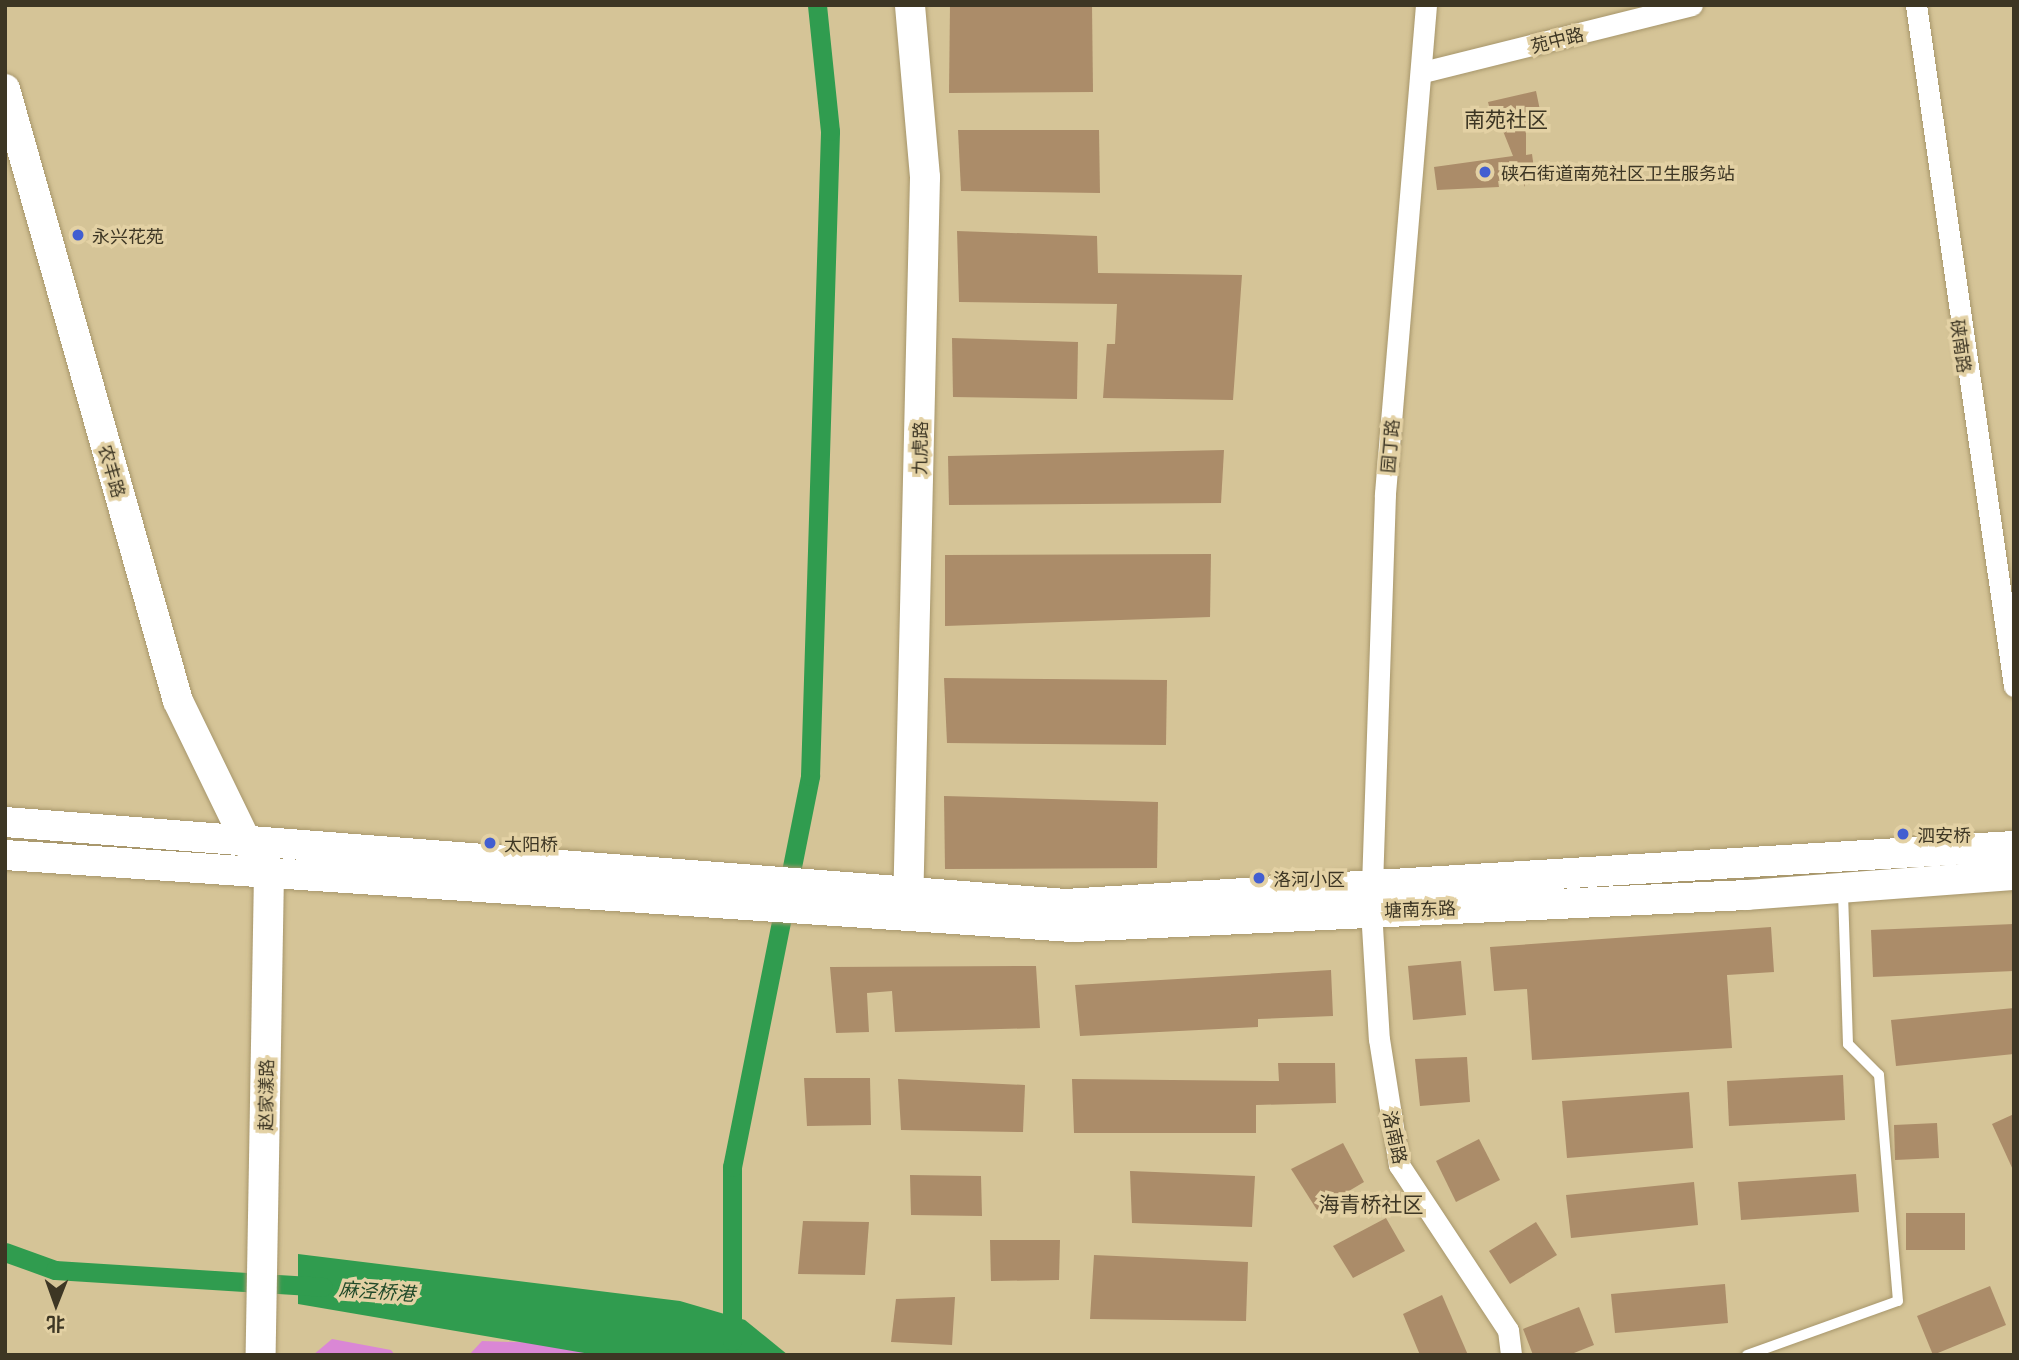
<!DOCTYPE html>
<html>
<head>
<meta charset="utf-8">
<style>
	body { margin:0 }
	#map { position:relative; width:2019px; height:1360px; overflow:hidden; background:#d5c497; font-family:Georgia,"Noto Sans SC",serif }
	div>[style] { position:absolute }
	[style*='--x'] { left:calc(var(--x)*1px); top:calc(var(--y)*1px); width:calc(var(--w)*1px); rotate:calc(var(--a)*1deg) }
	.green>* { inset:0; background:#da87d5 }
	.water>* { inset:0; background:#309c4f }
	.canal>* { height:19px; margin:-9.5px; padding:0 9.5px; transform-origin:9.5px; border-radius:9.5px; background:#309c4f }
	.building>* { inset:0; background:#ab8c69 }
	.roads { filter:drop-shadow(0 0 2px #a7966b) drop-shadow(0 0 2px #a7966b) }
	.lane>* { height:10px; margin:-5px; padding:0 5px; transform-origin:5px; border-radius:5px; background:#fff }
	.street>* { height:21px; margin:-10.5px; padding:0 10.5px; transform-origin:10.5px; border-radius:10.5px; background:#fff }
	.secondary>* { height:30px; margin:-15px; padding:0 15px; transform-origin:15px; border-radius:15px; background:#fff }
	.dots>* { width:19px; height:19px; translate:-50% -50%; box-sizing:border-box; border:4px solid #e3d1a4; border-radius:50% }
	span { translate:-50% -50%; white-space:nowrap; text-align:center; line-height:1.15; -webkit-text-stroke:7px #e3d1a4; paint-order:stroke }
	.street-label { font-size:18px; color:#3d3624 }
	.poi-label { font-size:18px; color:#3d3624 }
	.left { translate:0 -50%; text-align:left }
	.water-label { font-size:19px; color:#204929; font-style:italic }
	.quarter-label { font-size:21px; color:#3d3624 }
	.frame { position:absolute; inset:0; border:7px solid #3d3624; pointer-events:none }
	.north { position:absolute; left:21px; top:1269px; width:70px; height:70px; -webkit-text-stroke:5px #e3d1a4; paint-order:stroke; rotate:181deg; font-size:19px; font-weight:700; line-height:28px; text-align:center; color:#3d3624 }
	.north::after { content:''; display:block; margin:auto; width:24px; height:32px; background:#3d3624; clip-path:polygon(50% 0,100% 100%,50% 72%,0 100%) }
</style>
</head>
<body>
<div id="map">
	<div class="green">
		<div style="clip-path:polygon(332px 1339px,391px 1350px,395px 1355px,313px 1355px)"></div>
		<div style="clip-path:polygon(482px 1341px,574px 1344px,600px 1355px,469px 1355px)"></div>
	</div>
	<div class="water">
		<div style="clip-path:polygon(298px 1254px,680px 1301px,745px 1320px,788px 1355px,596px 1355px,298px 1304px)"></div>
	</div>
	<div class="canal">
		<div style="--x:5;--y:1252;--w:53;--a:19.8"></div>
		<div style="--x:55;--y:1270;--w:268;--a:3.6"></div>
		<div style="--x:732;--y:1341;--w:174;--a:-90"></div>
		<div style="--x:732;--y:1167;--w:399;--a:-78.7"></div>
		<div style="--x:810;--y:776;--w:645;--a:-88.22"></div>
		<div style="--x:830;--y:131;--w:127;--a:-95.9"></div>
	</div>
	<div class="building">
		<div style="clip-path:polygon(950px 5px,1092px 5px,1093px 92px,949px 93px)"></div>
		<div style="clip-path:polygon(1536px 91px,1541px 115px,1526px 118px,1526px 155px,1532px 154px,1535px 176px,1525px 178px,1525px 187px,1521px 178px,1498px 181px,1499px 187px,1437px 190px,1434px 167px,1513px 156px,1501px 126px,1494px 126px,1488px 102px)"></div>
		<div style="clip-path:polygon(958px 130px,1099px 130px,1100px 193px,961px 191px)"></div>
		<div style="clip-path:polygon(957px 231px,1097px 236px,1098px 273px,1242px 275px,1233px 400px,1103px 398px,1107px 344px,1115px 344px,1117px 304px,959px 302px)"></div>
		<div style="clip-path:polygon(952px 338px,1078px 342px,1077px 399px,953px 397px)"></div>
		<div style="clip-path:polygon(1224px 450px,1221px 503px,949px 505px,948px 456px)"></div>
		<div style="clip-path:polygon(1211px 554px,1210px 617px,945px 626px,945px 555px)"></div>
		<div style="clip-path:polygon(944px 678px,1167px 680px,1166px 745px,947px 743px)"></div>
		<div style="clip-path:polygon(944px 796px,1158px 802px,1157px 868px,945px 869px)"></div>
		<div style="clip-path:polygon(2014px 924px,2014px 971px,1873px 977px,1871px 930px)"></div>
		<div style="clip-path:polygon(1771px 927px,1774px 972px,1727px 975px,1732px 1048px,1532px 1060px,1527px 989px,1494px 991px,1490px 947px)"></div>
		<div style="clip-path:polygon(1461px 961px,1466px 1015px,1413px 1020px,1408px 966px)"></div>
		<div style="clip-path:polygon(1036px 966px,1040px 1028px,895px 1032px,892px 991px,867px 993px,869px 1032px,836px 1033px,830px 967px)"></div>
		<div style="clip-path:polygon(1331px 970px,1333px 1016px,1258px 1019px,1258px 1027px,1080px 1036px,1075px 985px)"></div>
		<div style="clip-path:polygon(2014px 1008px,2014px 1054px,1896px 1066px,1891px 1020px)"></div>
		<div style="clip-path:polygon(1467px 1057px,1470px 1102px,1420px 1106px,1415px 1059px)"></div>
		<div style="clip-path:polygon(1278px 1063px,1335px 1063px,1336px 1103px,1256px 1105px,1256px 1133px,1074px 1133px,1072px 1079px,1279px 1081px)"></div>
		<div style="clip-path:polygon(1843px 1075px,1845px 1120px,1729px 1126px,1727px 1081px)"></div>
		<div style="clip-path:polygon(804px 1078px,870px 1078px,871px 1125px,807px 1126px)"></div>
		<div style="clip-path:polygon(898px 1079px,1025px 1085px,1023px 1132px,901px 1130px)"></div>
		<div style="clip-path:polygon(1689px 1092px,1693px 1148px,1567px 1158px,1562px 1101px)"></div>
		<div style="clip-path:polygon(2014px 1114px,2014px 1172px,1992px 1124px)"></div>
		<div style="clip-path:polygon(1937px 1123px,1939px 1158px,1895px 1160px,1894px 1125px)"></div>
		<div style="clip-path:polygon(1479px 1139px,1500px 1180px,1456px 1202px,1436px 1161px)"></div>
		<div style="clip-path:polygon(1343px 1143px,1364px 1182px,1317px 1210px,1291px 1169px)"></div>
		<div style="clip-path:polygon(1130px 1171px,1255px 1176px,1252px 1227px,1132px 1223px)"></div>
		<div style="clip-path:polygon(1856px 1174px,1859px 1212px,1741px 1220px,1738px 1182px)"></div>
		<div style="clip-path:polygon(910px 1175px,981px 1176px,982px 1216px,911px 1215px)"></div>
		<div style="clip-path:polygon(1694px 1182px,1698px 1225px,1571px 1238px,1566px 1195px)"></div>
		<div style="clip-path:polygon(1906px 1213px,1965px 1213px,1965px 1250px,1906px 1250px)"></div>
		<div style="clip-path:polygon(1386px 1218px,1405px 1251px,1353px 1278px,1333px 1246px)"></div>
		<div style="clip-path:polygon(803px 1221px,869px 1222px,865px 1275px,798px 1274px)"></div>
		<div style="clip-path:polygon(1536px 1222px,1557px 1255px,1510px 1284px,1489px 1251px)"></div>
		<div style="clip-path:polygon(990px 1240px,1060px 1240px,1059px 1280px,991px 1281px)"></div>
		<div style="clip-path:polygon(1094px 1255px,1248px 1262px,1246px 1321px,1090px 1319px)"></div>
		<div style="clip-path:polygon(1725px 1284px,1728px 1323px,1615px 1333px,1611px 1294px)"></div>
		<div style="clip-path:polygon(1990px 1286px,2006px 1325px,1933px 1355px,1917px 1316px)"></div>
		<div style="clip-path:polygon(1442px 1295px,1468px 1355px,1420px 1355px,1403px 1314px)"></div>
		<div style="clip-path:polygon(955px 1297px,952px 1345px,891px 1342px,896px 1299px)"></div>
		<div style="clip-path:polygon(1579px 1307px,1594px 1345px,1569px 1355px,1533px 1355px,1523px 1329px)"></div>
	</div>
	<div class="roads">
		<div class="lane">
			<div style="--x:1747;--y:1355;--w:160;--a:-19.7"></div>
			<div style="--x:1898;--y:1301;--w:227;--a:-94.8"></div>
			<div style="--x:1879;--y:1075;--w:44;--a:-135"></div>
			<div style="--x:1848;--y:1044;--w:154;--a:-91.9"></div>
		</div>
		<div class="street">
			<div style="--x:1426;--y:5;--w:491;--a:94.8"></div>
			<div style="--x:1385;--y:494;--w:416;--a:91.9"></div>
			<div style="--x:1371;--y:910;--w:129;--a:86.5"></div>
			<div style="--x:1379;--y:1039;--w:128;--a:81"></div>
			<div style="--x:1399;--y:1165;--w:198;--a:56.6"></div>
			<div style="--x:1508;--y:1330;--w:25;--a:83"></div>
			<div style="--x:1916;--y:5;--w:688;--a:81.81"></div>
			<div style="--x:1423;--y:72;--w:277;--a:-14"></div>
		</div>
		<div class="secondary">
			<div style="--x:5;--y:89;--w:636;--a:74.22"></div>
			<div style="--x:178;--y:701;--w:158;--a:64.1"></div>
			<div style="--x:247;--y:843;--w:37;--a:54"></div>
			<div style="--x:269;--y:873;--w:482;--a:91"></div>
			<div style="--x:5;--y:822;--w:1063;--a:4.42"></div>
			<div style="--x:1065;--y:904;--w:951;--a:-3.5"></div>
			<div style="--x:5;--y:855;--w:1070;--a:3.86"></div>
			<div style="--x:1073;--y:927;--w:675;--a:-2.72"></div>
			<div style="--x:1747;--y:895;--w:268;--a:-4.3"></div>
			<div style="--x:908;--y:910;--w:733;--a:-88.67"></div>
			<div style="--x:925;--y:177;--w:173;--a:-95"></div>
		</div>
	</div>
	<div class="dots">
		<div style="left:1485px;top:172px;background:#425ed1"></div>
		<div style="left:78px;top:235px;background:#425ed1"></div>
		<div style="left:1903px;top:834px;background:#425ed1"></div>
		<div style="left:490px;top:843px;background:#425ed1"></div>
		<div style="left:1259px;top:878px;background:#425ed1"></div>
	</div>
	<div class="street-label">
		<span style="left:1557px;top:39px;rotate:-14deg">苑中路</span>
		<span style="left:1962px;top:346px;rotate:82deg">硖南路</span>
		<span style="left:1389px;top:446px;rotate:-85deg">园丁路</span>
		<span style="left:919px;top:448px;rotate:-89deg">九虎路</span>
		<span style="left:113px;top:471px;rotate:74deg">农丰路</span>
		<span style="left:1420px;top:908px;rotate:-2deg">塘南东路</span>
		<span style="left:265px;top:1095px;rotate:-89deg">赵家漾路</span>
		<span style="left:1396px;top:1137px;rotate:78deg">洛南路</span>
	</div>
	<div class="poi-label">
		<span class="left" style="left:1501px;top:172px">硖石街道南苑社区卫生服务站</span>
		<span class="left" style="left:92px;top:235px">永兴花苑</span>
		<span class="left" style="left:1917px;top:834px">泗安桥</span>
		<span class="left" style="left:504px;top:843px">太阳桥</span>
		<span class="left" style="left:1273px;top:878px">洛河小区</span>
	</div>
	<div class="water-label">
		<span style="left:377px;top:1290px;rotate:4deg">麻泾桥港</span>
	</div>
	<div class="quarter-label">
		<span style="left:1506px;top:118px">南苑社区</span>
		<span style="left:1371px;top:1203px">海青桥社区</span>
	</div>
	<div class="frame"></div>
	<div class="north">北</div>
</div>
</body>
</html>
